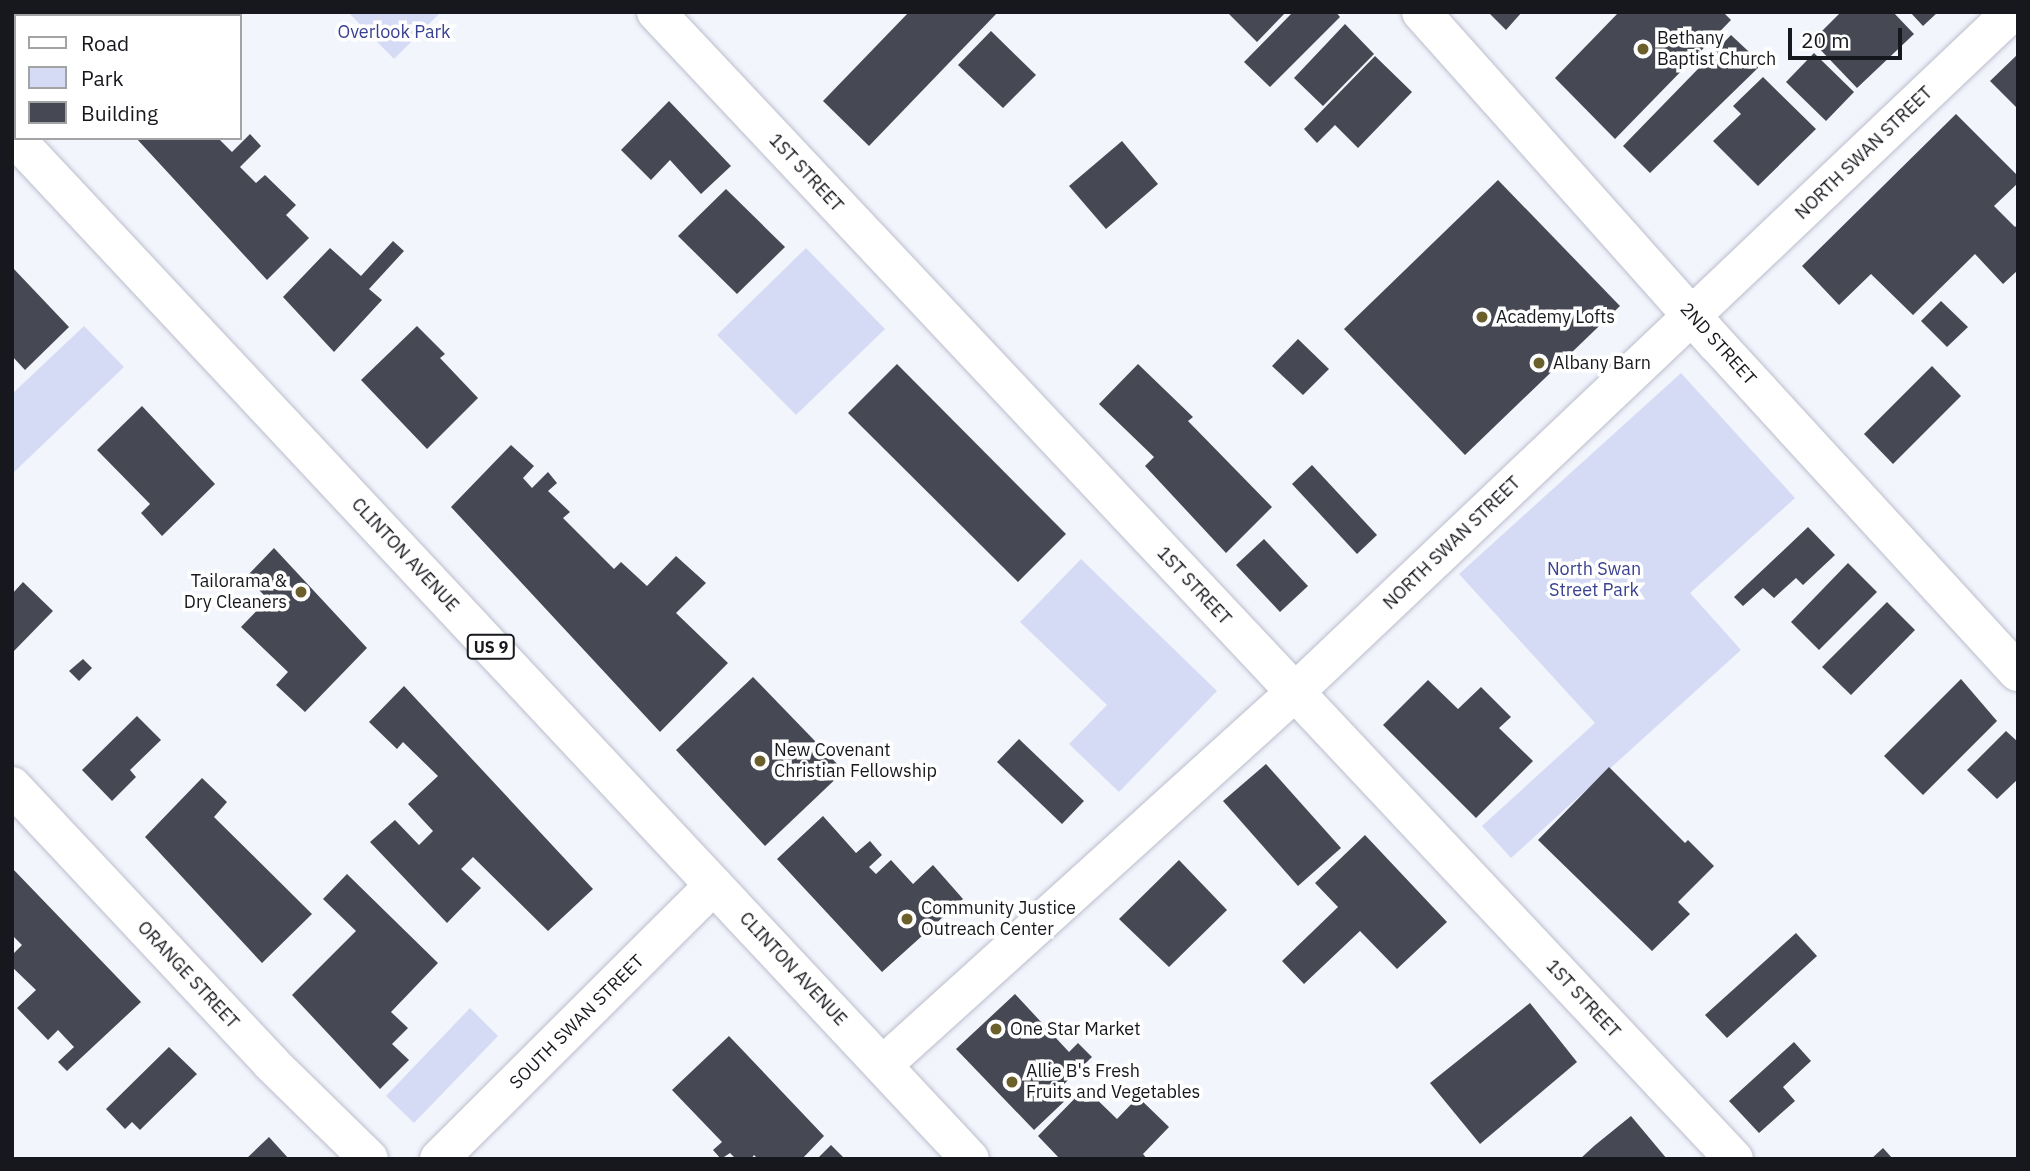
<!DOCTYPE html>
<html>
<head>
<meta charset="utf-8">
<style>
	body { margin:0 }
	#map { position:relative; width:2030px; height:1171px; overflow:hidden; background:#f3f5fd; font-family:"IBM Plex Sans",sans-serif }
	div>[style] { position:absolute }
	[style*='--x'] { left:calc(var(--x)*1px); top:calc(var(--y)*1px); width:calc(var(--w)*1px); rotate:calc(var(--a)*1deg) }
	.green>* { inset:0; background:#d5dbf5 }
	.building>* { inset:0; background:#464953 }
	.roads { filter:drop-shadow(0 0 2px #bbbecb) drop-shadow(0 0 2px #bbbecb) }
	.minor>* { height:38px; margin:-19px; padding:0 19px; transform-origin:19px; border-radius:19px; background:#fff }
	.major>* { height:38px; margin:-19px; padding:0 19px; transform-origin:19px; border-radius:19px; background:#fff }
	.dots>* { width:19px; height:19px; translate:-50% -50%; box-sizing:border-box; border:4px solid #fff; border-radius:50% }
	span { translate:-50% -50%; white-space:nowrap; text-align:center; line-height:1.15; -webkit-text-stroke:7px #fff; paint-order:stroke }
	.shield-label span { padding:2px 5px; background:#fff; border:2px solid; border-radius:5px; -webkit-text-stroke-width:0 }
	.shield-label { font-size:16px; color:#17181d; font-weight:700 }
	.park-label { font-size:18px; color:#3a4290 }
	.poi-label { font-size:18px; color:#17181d }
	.left { translate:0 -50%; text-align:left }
	.right { translate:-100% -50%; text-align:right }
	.street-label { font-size:18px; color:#17181d }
	.frame { position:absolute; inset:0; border:14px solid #17181d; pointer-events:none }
	.legend { position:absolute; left:14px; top:14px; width:228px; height:126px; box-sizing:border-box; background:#fff; border:2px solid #a2a3a5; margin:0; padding:9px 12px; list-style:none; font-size:21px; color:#17181d }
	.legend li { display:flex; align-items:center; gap:14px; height:35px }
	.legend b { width:35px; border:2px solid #a2a3a5 }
	.scale { position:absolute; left:1788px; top:28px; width:114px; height:32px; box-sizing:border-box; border:4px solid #17181d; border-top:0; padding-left:9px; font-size:21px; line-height:24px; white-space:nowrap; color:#17181d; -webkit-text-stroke:5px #fff; paint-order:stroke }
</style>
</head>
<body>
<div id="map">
	<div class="green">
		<div style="clip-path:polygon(348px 12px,441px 12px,394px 59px)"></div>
		<div style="clip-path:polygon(806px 248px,885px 329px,796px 415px,717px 335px)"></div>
		<div style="clip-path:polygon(84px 326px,124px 367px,12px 474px,12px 394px)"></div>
		<div style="clip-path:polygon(1681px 373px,1795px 498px,1690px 593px,1741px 650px,1511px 858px,1482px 826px,1595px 723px,1459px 574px)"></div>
		<div style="clip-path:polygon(1081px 559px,1217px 691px,1119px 792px,1069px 744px,1107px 705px,1020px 622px)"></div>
		<div style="clip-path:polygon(470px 1008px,498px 1036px,414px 1123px,386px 1096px)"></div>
	</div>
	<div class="building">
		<div style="clip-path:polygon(17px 12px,107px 12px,111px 16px,20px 16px)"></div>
		<div style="clip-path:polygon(909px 12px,998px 12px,869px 146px,823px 101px)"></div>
		<div style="clip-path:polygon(1227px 12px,1286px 12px,1257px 42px)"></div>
		<div style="clip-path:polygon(1293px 12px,1336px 12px,1340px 17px,1270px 87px,1244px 62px)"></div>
		<div style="clip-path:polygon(1488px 12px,1522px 12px,1506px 30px)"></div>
		<div style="clip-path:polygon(1619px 12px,1723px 12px,1731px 20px,1615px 139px,1555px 78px)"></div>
		<div style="clip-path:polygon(1841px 12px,1893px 12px,1914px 34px,1857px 88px,1812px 41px)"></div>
		<div style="clip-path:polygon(1910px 12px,1938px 12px,1923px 26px)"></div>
		<div style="clip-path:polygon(1345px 24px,1374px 54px,1323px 106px,1294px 78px)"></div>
		<div style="clip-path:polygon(991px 31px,1036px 75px,1003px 108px,958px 65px)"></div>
		<div style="clip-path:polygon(1731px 35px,1762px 64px,1650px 173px,1623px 146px)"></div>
		<div style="clip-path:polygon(1814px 53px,1854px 92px,1826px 121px,1786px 82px)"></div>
		<div style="clip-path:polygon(2018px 54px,2018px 109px,1990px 81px)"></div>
		<div style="clip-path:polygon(1375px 56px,1412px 92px,1358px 148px,1335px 125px,1317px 143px,1304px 129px)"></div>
		<div style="clip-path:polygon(1763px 77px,1816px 129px,1758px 186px,1713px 141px,1741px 114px,1733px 106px)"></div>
		<div style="clip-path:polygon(669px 101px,731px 166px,701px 194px,670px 160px,651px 180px,621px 150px)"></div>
		<div style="clip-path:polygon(1956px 114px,2018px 176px,2018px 183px,1994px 206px,2015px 227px,2018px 224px,2018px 270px,2003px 284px,1975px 254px,1913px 315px,1871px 274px,1839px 305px,1802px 266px)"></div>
		<div style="clip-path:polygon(250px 134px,261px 146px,240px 167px,256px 183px,265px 175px,296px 205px,286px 215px,309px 238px,267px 280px,136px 138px,218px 138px,232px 152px)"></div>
		<div style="clip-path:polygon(1122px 141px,1158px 184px,1106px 229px,1069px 186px)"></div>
		<div style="clip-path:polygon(1498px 180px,1620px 306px,1465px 455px,1344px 329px)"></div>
		<div style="clip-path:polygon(726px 189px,785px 247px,737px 294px,678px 236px)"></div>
		<div style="clip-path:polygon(393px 241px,404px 251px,369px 289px,382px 300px,334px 352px,283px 297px,330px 248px,361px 276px)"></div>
		<div style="clip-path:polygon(12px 267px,69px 327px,25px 370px,12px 356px)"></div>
		<div style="clip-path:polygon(1941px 301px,1968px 327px,1947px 347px,1921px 321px)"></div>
		<div style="clip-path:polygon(417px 326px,445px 354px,440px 358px,478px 398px,427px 449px,361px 380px)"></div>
		<div style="clip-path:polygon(1298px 339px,1329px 369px,1303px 395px,1272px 366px)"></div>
		<div style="clip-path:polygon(897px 364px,1066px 534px,1018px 582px,848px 413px)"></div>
		<div style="clip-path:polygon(1138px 364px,1193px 417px,1188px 421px,1272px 507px,1226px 553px,1145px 466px,1154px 457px,1099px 404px)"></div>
		<div style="clip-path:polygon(1932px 366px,1961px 396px,1893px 464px,1864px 434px)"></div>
		<div style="clip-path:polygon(142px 406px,215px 484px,162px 536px,141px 513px,150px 504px,97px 450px)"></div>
		<div style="clip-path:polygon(511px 445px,534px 466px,523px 478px,532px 488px,548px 472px,557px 483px,548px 491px,570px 512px,563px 518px,614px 569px,621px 562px,647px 586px,676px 556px,706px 583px,676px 613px,728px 663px,660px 732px,451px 507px)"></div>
		<div style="clip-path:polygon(1312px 465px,1377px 535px,1357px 554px,1292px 484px)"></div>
		<div style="clip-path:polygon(1808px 527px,1835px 555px,1803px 585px,1796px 578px,1774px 598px,1763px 588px,1743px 606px,1734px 597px)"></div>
		<div style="clip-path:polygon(1264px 539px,1308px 586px,1280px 612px,1236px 565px)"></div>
		<div style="clip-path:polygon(274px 548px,367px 648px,305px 712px,276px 685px,288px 672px,241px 627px,268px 599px,246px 577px)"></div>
		<div style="clip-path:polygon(1848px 563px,1877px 592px,1819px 650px,1791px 622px)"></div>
		<div style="clip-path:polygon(23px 582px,53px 611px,12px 653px,12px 594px)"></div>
		<div style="clip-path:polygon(1887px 602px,1915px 630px,1851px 695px,1822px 667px)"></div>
		<div style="clip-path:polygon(83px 659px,92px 668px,79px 681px,69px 671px)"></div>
		<div style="clip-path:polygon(753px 677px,844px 771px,765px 846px,676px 750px)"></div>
		<div style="clip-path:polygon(1961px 679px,1997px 721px,1923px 795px,1884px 756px)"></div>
		<div style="clip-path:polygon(1428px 680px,1458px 709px,1481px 687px,1511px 717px,1499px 728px,1533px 761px,1476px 818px,1383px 725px)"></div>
		<div style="clip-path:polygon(404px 686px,593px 889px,548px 931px,473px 857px,461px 869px,481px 888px,447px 923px,370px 842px,395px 820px,419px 845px,433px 831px,408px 804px,438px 776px,403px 742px,397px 749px,369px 722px)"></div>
		<div style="clip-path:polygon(137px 716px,161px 740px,130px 770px,136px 777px,112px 801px,82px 770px)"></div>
		<div style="clip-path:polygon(2006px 731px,2018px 742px,2018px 779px,1997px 799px,1967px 770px)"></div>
		<div style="clip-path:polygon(1019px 739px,1084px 801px,1062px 824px,997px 762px)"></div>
		<div style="clip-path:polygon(1266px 764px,1341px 848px,1298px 886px,1223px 801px)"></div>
		<div style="clip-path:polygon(1609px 767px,1685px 843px,1688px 840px,1714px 866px,1678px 902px,1690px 914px,1652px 951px,1538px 840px)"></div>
		<div style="clip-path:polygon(202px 778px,227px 802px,214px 817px,312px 914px,262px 963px,145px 837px)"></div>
		<div style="clip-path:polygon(823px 816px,856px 853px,870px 841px,882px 855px,869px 867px,876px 874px,891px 860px,913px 884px,933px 865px,963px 899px,882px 972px,777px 859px)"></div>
		<div style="clip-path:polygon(1365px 835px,1447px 922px,1397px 969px,1360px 931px,1304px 984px,1282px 961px,1338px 907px,1315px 883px)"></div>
		<div style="clip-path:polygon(1179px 860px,1227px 910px,1169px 967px,1119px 919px)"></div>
		<div style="clip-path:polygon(12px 868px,141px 1002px,67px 1071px,58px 1062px,74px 1047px,58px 1030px,48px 1040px,17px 1008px,36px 990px,12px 967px,12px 955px,22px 945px,12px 935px)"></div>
		<div style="clip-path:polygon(347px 874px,438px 963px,391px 1012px,408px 1028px,392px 1044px,409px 1060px,380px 1089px,292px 995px,356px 931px,323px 899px)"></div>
		<div style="clip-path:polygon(1796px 933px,1817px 956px,1727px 1038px,1705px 1015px)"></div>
		<div style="clip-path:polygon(1015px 994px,1069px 1052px,1078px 1043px,1092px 1057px,1062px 1086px,1071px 1095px,1034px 1130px,956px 1049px)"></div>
		<div style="clip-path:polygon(1530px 1003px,1577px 1062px,1480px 1144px,1430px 1083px)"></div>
		<div style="clip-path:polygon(729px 1036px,824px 1136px,802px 1159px,758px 1159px,754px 1155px,751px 1159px,736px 1159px,730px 1153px,721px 1159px,713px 1150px,722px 1142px,672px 1090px)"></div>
		<div style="clip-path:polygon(1794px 1042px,1811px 1061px,1783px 1087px,1795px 1101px,1759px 1133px,1729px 1101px)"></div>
		<div style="clip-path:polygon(169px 1047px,197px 1074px,140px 1130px,132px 1122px,125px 1129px,106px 1109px)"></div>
		<div style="clip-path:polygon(1085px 1088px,1117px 1119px,1138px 1097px,1169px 1127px,1143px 1154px,1147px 1159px,1060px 1159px,1038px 1136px)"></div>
		<div style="clip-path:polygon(1631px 1116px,1667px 1159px,1580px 1159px,1594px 1146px)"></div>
		<div style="clip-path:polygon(269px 1137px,289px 1159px,246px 1159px)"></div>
		<div style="clip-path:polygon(831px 1145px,845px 1159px,817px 1159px)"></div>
		<div style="clip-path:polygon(1883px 1148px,1893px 1159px,1871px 1159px)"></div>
	</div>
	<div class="roads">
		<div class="minor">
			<div style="--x:656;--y:12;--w:1574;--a:46.78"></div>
			<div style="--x:1421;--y:12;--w:445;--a:48.3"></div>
			<div style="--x:1717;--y:344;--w:445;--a:47.5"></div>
			<div style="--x:12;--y:786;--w:379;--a:46.9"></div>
			<div style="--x:271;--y:1063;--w:137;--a:44.4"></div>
			<div style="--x:883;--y:1065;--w:554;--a:-42.15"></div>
			<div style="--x:1294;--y:693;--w:990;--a:-43.49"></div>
			<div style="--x:439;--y:1159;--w:388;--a:-44.9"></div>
		</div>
		<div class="major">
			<div style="--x:12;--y:135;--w:1402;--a:46.91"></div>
		</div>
	</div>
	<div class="dots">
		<div style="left:1643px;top:49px;background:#6b5f2c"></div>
		<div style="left:1482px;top:317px;background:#6b5f2c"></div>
		<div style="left:1539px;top:363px;background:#6b5f2c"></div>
		<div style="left:301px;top:592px;background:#6b5f2c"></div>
		<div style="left:760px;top:761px;background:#6b5f2c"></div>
		<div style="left:907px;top:919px;background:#6b5f2c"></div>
		<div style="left:996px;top:1029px;background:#6b5f2c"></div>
		<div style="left:1012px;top:1082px;background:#6b5f2c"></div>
	</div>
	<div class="shield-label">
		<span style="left:491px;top:647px">US 9</span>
	</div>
	<div class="park-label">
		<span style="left:394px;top:32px">Overlook Park</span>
		<span style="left:1594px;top:580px">North Swan<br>Street Park</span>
	</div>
	<div class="poi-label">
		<span class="left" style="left:1657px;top:49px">Bethany<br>Baptist Church</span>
		<span class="left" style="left:1496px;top:317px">Academy Lofts</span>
		<span class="left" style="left:1553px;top:363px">Albany Barn</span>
		<span class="right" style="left:287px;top:592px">Tailorama &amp;<br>Dry Cleaners</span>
		<span class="left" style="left:774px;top:761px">New Covenant<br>Christian Fellowship</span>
		<span class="left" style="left:921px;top:919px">Community Justice<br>Outreach Center</span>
		<span class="left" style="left:1010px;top:1029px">One Star Market</span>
		<span class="left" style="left:1026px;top:1082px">Allie B's Fresh<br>Fruits and Vegetables</span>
	</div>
	<div class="street-label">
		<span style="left:1864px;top:153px;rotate:-44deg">NORTH SWAN STREET</span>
		<span style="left:806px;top:173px;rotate:47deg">1ST STREET</span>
		<span style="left:1718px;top:344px;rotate:48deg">2ND STREET</span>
		<span style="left:1452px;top:543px;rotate:-44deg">NORTH SWAN STREET</span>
		<span style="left:405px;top:555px;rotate:47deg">CLINTON AVENUE</span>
		<span style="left:1194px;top:586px;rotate:47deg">1ST STREET</span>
		<span style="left:793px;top:969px;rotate:47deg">CLINTON AVENUE</span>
		<span style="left:188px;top:975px;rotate:47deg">ORANGE STREET</span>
		<span style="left:1583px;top:999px;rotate:47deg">1ST STREET</span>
		<span style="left:577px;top:1022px;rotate:-45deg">SOUTH SWAN STREET</span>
	</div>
	<div class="frame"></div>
	<ul class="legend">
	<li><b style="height:9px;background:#fff"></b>Road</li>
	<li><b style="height:19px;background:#d5dbf5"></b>Park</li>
	<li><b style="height:19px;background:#464953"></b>Building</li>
	</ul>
	<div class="scale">20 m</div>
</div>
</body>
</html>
